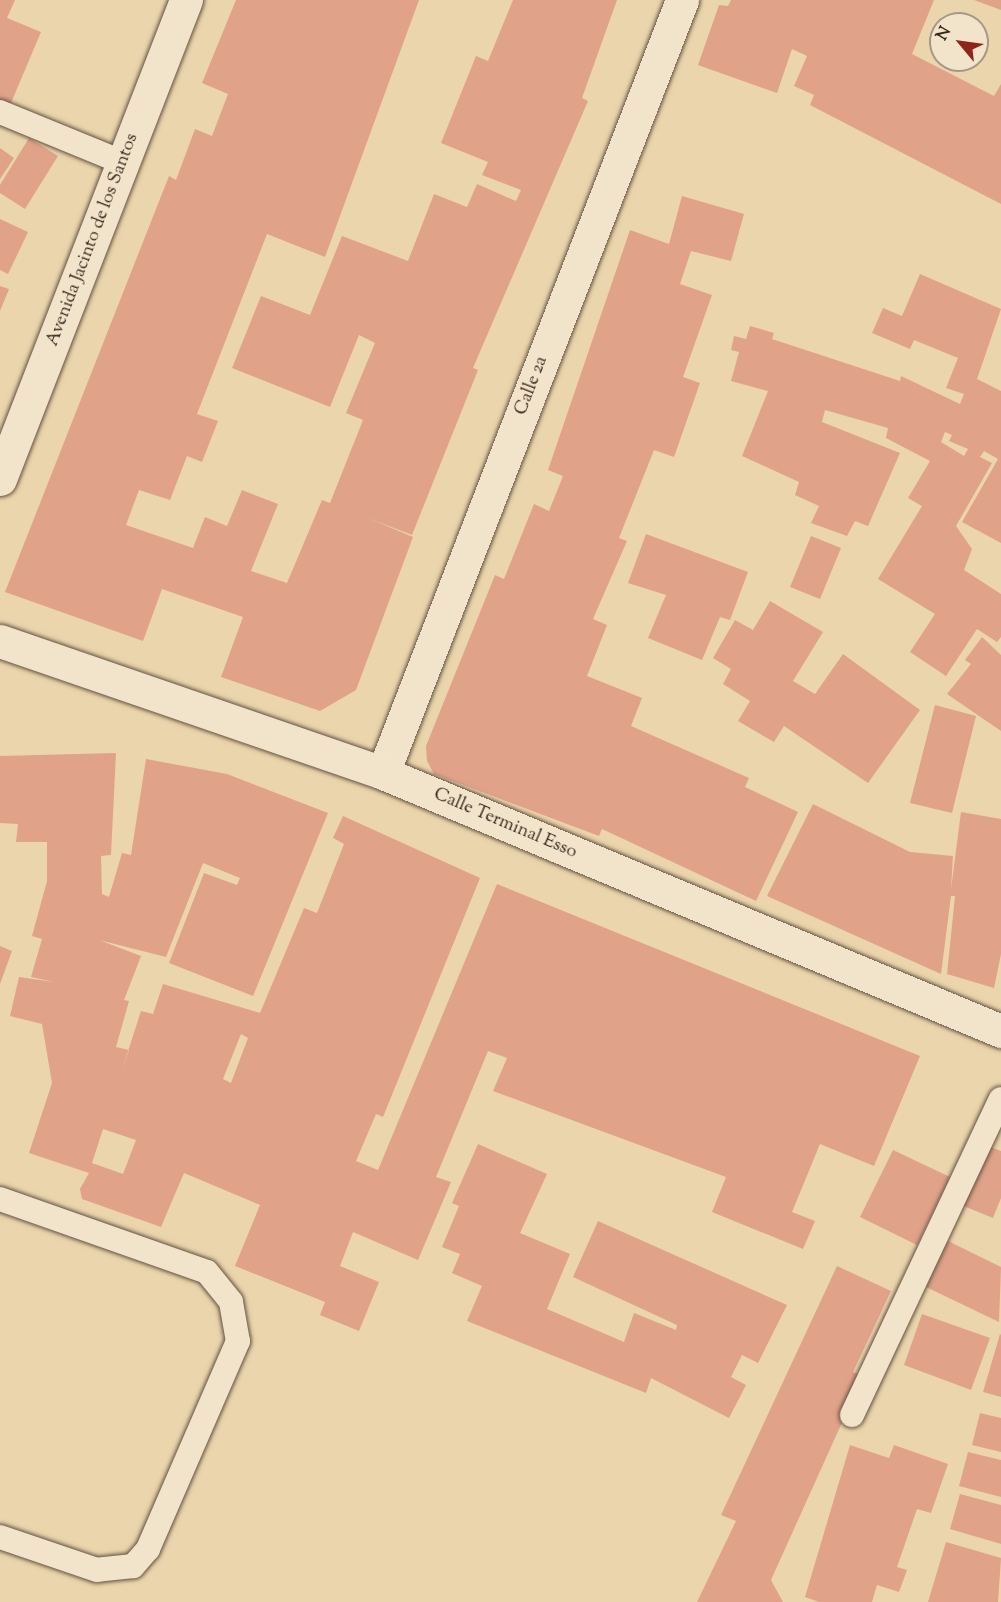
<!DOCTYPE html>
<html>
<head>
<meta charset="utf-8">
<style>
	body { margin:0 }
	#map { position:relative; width:1001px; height:1602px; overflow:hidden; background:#ebd5ad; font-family:"Sorts Mill Goudy",serif }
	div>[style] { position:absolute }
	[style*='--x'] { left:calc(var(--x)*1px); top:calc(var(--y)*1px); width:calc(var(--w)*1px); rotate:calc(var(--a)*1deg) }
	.building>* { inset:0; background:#e1a28a }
	.roads { filter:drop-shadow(0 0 2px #635241) drop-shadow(0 0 2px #635241) }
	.lane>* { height:24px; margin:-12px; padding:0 12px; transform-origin:12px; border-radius:12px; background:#f2e4ca }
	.street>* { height:33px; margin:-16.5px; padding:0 16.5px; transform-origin:16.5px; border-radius:16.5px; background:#f2e4ca }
	.secondary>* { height:33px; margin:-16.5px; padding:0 16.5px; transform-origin:16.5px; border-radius:16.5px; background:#f2e4ca }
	span { translate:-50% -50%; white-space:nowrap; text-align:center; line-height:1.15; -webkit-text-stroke:4.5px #f2e4ca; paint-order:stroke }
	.street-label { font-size:18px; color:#36261d }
	.north { position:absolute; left:929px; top:12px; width:60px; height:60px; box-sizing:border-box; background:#f2e4ca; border:2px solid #a79885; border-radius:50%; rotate:299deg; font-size:16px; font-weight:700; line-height:24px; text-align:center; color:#36261d }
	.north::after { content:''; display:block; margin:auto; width:21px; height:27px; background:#8f2418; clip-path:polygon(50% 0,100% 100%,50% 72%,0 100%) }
</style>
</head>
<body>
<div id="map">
	<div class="building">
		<div style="clip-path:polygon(0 0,15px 0,7px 18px,41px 32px,8px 110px,0 106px)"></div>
		<div style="clip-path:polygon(236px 0,419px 0,325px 257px,267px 234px,197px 414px,218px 421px,202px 462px,187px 456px,170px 500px,139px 490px,126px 525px,193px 548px,205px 517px,227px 526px,242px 490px,278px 504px,251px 571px,287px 583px,322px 500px,330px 503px,363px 420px,346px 413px,375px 343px,359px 335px,330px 407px,232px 368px,261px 296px,310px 315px,342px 236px,408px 261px,434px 194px,467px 207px,477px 184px,516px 201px,521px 190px,482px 175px,488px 162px,441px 143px,476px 56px,488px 61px,513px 0,617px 0,582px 98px,588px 101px,473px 368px,478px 370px,412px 535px,368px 518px,413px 537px,356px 690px,320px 711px,221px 677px,243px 617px,162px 589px,143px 641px,5px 592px,169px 176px,176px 180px,195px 129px,212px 136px,228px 94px,202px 83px)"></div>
		<div style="clip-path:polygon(731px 0,934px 0,912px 54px,994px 96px,1001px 84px,1001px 204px,810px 105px,814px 95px,794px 86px,807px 56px,792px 49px,777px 93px,698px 65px,719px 5px,728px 6px)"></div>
		<div style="clip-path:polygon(974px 0,1001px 0,1001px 10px)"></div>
		<div style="clip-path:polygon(29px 138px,58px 156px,25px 209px,0 193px,0 185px)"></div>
		<div style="clip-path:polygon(0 148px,14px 158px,0 179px)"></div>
		<div style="clip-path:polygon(682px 196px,744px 214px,731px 261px,691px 251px,680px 284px,712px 295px,683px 377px,700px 383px,674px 457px,654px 450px,619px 538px,627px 541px,593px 619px,607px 625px,587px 676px,642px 698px,631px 726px,749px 778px,745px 787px,798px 812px,756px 901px,602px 829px,599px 836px,434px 774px,427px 761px,426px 746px,495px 575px,504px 579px,534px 504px,549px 511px,563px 476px,548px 470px,630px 230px,669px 244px)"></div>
		<div style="clip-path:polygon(0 219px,28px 232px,8px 274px,0 270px)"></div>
		<div style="clip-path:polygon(evenodd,920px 274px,1001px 309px,977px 379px,1001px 391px,1001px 543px,962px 522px,998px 459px,984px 451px,980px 457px,992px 463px,956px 526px,972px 549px,964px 570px,1001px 594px,1001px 637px,997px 642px,977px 629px,946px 676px,910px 652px,935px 614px,878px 579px,922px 506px,908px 498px,930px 461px,886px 438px,888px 428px,825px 410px,822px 422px,900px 453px,868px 526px,855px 521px,847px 536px,811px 523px,819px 506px,795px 495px,799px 482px,742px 456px,768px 391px,731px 381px,739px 352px,731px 350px,734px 336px,746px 339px,750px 326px,774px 333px,772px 339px,900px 381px,901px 376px,960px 404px,964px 394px,946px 388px,958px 358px,914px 340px,910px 349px,872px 333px,883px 308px,902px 316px,920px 274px,945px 432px,952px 435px,949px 441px,968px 449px,964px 456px,941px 442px,945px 432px)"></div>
		<div style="clip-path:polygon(0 286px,9px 289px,0 311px)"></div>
		<div style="clip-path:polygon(646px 534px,748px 572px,730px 620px,720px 617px,702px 660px,648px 638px,666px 595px,628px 583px)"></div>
		<div style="clip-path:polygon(811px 536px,841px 548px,820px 599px,790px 587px)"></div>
		<div style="clip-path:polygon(770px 601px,823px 632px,793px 681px,815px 694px,843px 654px,920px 710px,868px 783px,784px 726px,774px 742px,738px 721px,750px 701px,723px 684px,731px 669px,713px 658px,735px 620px,753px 630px)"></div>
		<div style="clip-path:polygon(982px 637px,1001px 655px,1001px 731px,947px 694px,971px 664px,965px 660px)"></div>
		<div style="clip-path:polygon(935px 705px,976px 716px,952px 813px,910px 803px)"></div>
		<div style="clip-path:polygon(evenodd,116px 753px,111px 855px,101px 856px,102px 894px,109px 897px,122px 853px,131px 855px,146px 759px,227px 774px,328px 813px,253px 996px,169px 963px,204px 873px,237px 885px,240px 878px,203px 863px,166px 957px,99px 940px,141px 956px,124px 1000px,129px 1001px,116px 1047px,129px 1050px,122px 1070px,141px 1011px,153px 1014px,163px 984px,260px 1013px,304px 908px,317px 913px,344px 844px,333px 838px,343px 816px,480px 878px,383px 1117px,376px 1114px,356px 1161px,378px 1170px,497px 884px,920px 1056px,874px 1166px,820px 1144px,792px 1212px,815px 1221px,803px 1249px,712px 1212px,726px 1177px,493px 1091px,507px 1058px,488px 1051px,436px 1177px,451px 1182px,418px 1260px,353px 1232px,340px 1266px,379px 1282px,359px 1331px,320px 1315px,325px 1302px,235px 1266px,260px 1205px,184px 1173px,161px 1227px,82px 1199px,80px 1189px,89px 1173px,29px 1153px,52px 1083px,42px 1024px,10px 1016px,19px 977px,54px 982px,31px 977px,42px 939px,32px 936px,47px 881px,47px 842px,16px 842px,18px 824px,0 823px,0 756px,116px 753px,241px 1034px,248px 1038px,231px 1083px,223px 1079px,241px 1034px,116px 753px,103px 1129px,136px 1140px,123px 1174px,92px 1163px,103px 1129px)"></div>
		<div style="clip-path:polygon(813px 804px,910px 852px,953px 856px,951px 889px,961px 812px,1001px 819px,1001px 954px,994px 988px,947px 974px,955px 896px,951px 896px,941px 974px,767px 896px)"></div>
		<div style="clip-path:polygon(0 946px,12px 951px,0 984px)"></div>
		<div style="clip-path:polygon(478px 1144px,547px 1174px,520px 1233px,570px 1254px,547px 1309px,624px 1342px,634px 1313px,676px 1330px,677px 1325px,573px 1277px,598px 1221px,787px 1305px,758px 1363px,742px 1355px,731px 1377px,746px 1385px,729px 1418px,651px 1378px,646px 1393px,467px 1321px,482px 1286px,452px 1273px,460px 1254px,442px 1247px,459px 1206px,452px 1203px)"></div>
		<div style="clip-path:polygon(985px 1145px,1001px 1151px,1001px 1198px,993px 1218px,961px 1205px)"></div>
		<div style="clip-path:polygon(893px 1150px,950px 1177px,917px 1245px,860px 1217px)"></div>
		<div style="clip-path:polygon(948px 1241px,1001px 1267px,999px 1322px,926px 1287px)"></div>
		<div style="clip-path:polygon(837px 1266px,891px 1291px,853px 1372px,863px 1376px,771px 1580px,783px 1602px,697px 1602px,736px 1521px,721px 1515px)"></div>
		<div style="clip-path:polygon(922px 1314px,990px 1338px,971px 1390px,904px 1365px)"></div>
		<div style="clip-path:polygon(1000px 1334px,1001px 1335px,1001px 1397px,983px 1392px)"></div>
		<div style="clip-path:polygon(980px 1413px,1001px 1418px,1001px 1452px,972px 1445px)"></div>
		<div style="clip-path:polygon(850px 1445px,889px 1458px,894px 1445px,948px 1464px,931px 1513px,917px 1509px,897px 1567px,907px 1570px,899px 1592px,877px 1585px,872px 1602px,819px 1602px,805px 1597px)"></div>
		<div style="clip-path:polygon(968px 1452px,1001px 1460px,1001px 1497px,959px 1486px)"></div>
		<div style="clip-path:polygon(960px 1494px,1001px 1505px,1001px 1544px,950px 1529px)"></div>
		<div style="clip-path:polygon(946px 1542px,1001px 1558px,998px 1602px,928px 1602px)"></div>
	</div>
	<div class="roads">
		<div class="lane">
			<div style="--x:0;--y:112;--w:132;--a:22.3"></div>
			<div style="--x:0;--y:1199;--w:219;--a:19.4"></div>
			<div style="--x:207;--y:1272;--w:38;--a:51"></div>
			<div style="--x:231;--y:1302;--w:40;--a:80"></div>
			<div style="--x:238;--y:1341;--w:227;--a:113.4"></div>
			<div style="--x:148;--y:1549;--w:23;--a:131"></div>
			<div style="--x:133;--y:1566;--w:36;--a:174"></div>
			<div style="--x:97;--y:1570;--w:102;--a:-161.2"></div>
			<div style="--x:852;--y:1415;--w:349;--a:-64.8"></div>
		</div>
		<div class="street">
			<div style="--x:383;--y:773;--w:829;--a:-68.85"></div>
		</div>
		<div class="secondary">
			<div style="--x:0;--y:479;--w:514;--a:-68.78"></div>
			<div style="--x:0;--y:641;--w:405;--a:19"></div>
			<div style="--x:383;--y:773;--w:670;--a:22.66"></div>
		</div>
	</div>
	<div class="street-label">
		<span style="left:93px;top:240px;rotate:-69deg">Avenida Jacinto de los Santos</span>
		<span style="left:532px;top:386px;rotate:-69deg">Calle 2a</span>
		<span style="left:505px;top:824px;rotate:23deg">Calle Terminal Esso</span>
	</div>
	<div class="north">N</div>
</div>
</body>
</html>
